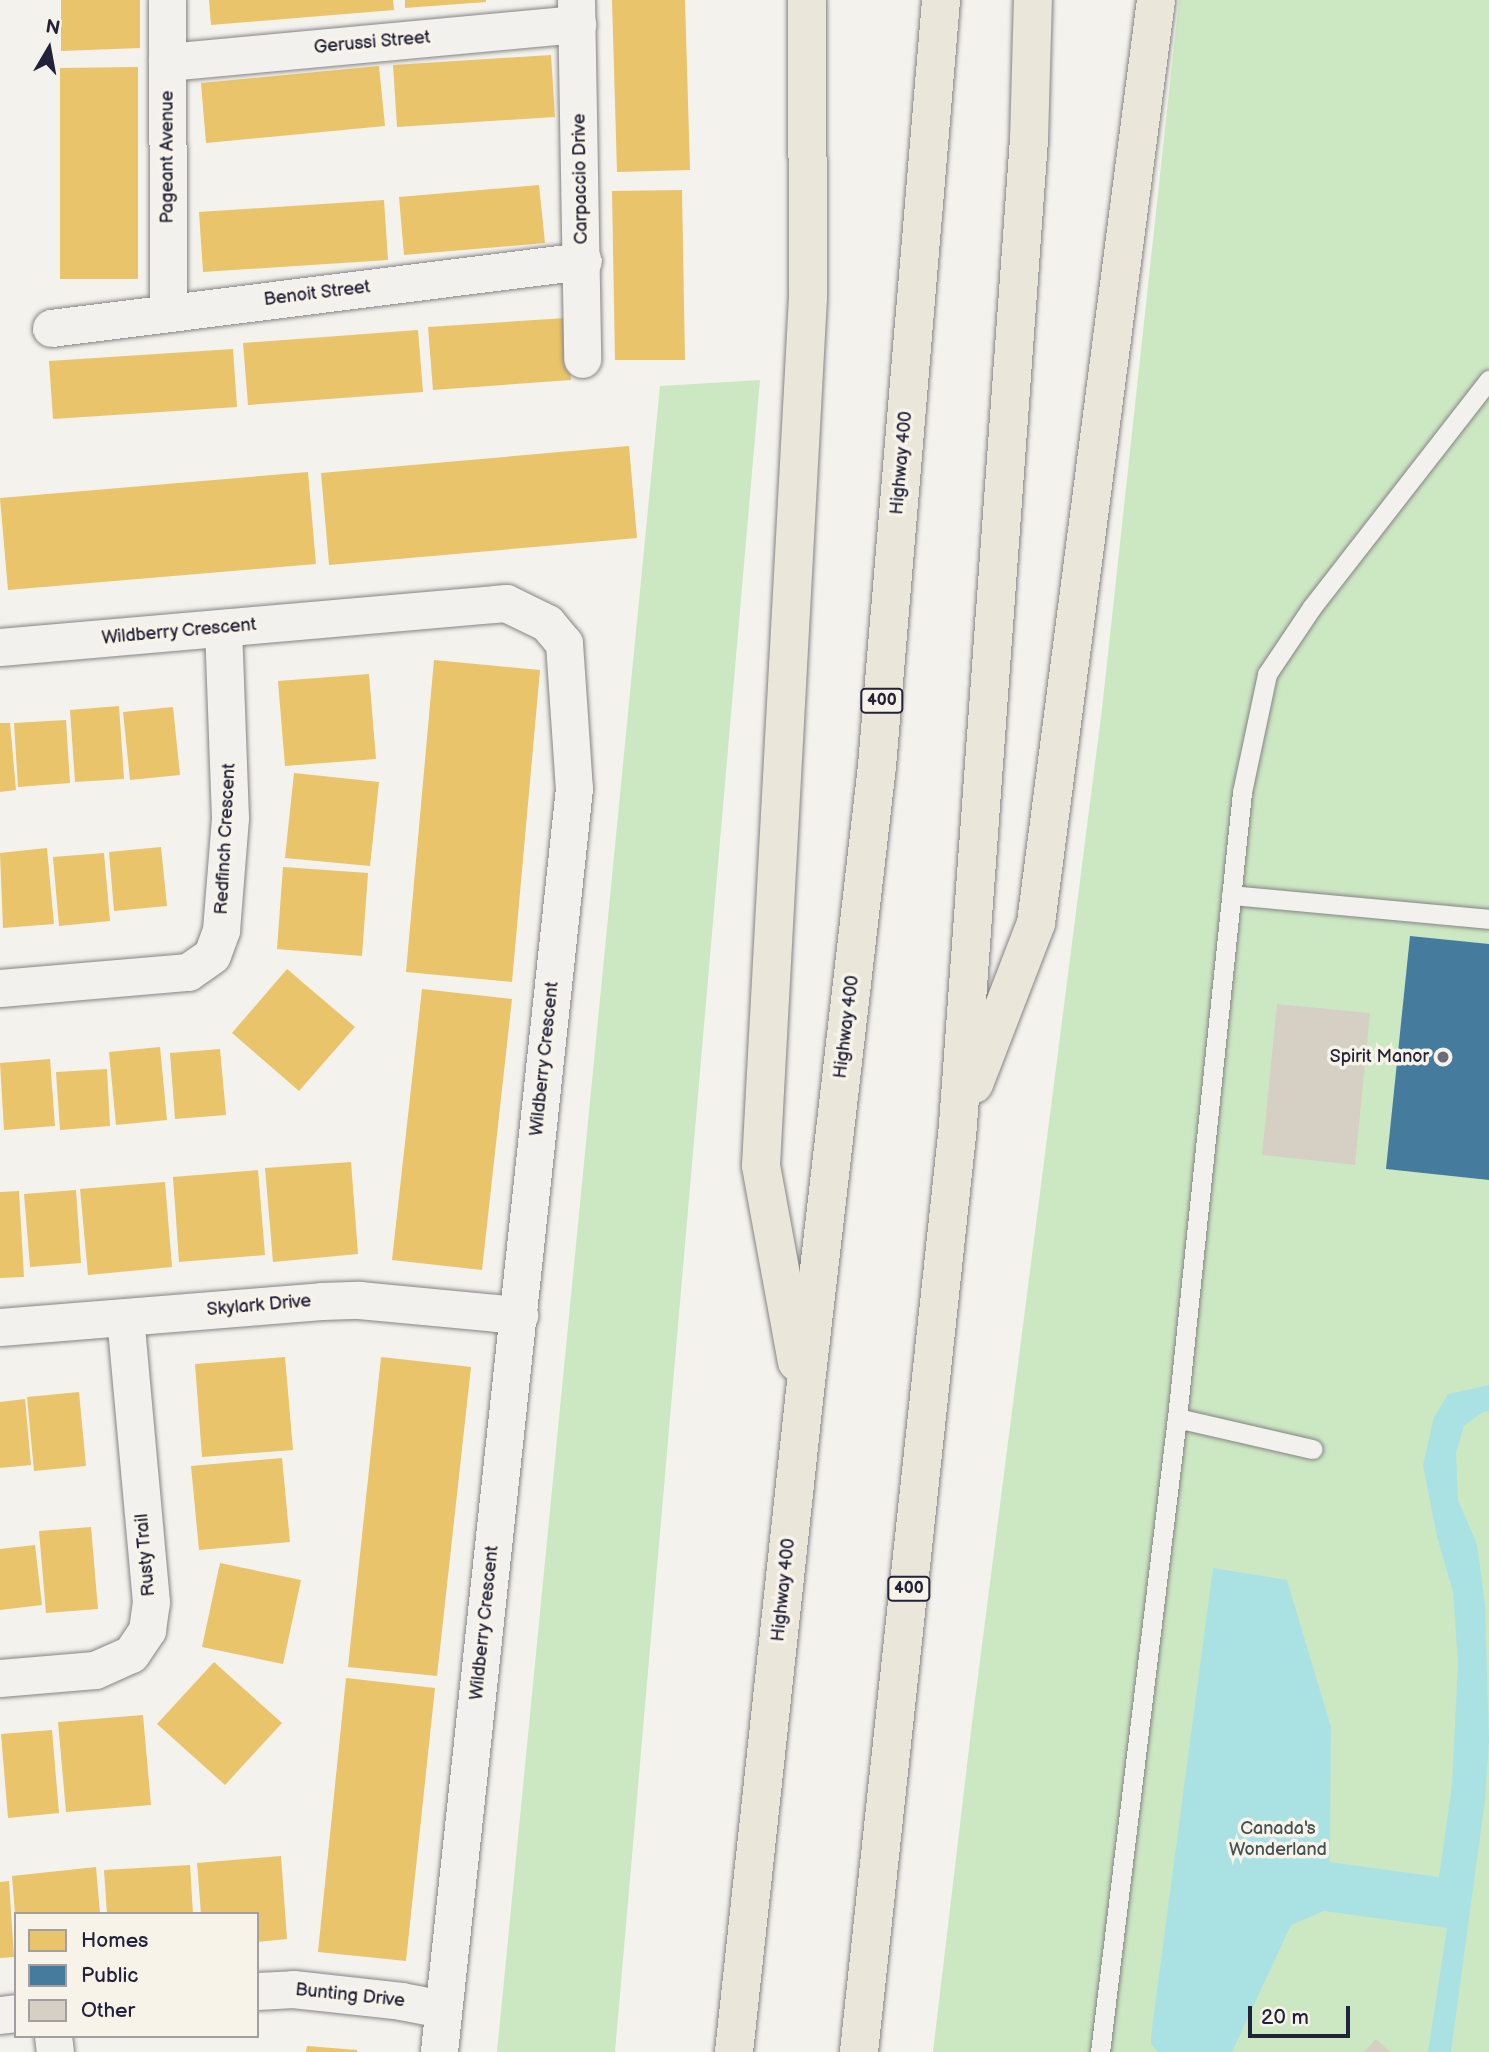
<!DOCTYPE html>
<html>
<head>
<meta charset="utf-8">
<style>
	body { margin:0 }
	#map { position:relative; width:1489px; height:2052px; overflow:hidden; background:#f4f2ec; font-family:"Balsamiq Sans",sans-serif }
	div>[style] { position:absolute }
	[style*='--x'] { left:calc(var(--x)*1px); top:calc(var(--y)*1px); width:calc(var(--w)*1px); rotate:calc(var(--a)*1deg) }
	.green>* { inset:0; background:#cce8c2 }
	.water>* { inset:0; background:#aae2e4 }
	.homes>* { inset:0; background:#e9c46a }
	.public>* { inset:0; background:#457b9d }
	.building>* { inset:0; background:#d6cfc4 }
	.roads { filter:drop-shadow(0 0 2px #858486) drop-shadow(0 0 2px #858486) }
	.service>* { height:19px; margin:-9.5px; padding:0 9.5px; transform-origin:9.5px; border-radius:9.5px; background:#f2f1ed }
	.minor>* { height:37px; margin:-18.5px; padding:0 18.5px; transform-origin:18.5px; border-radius:18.5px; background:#f2f1ed }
	.motorway>* { height:38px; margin:-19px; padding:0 19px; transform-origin:19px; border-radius:19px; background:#eae6da }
	.dots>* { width:19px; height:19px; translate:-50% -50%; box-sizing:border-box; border:4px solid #f7f3e8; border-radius:50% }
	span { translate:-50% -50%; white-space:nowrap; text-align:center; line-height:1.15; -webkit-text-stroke:7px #f7f3e8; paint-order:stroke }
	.shield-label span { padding:2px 5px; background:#f7f3e8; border:2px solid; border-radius:5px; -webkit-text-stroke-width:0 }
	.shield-label { font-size:16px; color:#22223b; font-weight:700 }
	.street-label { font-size:18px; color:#22223b }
	.poi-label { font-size:18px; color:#22223b }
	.right { translate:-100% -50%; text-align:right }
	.park-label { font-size:18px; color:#445154 }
	.legend { position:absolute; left:14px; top:1912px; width:245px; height:126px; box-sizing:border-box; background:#f7f3e8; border:2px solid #a29fa3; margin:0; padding:9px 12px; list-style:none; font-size:21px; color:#22223b }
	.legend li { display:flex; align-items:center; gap:14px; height:35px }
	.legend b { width:35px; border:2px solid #a29fa3 }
	.north { position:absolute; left:14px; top:14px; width:70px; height:70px; -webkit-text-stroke:5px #f7f3e8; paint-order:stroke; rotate:10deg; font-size:19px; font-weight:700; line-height:28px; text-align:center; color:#22223b }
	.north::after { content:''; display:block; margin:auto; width:24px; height:32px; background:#22223b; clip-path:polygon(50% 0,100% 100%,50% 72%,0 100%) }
	.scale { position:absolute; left:1248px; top:2006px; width:102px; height:32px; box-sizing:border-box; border:4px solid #22223b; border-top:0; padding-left:9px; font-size:21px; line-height:24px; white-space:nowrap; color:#22223b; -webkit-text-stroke:5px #f7f3e8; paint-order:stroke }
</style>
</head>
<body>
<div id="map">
	<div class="green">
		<div style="clip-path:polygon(1179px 0,1489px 0,1489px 2052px,933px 2052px,972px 1723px,1102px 709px)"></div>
		<div style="clip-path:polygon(760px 380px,615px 2052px,497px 2052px,660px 386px)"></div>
	</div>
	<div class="water">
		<div style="clip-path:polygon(1489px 1385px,1489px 1411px,1483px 1412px,1464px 1426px,1456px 1453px,1458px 1500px,1477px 1544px,1485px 1604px,1489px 1741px,1485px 1800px,1451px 2052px,1428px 2052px,1447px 1928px,1324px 1911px,1291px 1925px,1232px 2052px,1158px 2052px,1151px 2044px,1151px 2036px,1213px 1568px,1287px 1580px,1331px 1727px,1330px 1862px,1439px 1877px,1452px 1785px,1458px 1663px,1453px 1592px,1437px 1537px,1423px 1465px,1434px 1417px,1448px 1394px)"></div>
	</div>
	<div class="homes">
		<div style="clip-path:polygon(61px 0,140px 0,140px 48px,61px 51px)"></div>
		<div style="clip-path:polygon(209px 0,393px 0,394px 10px,211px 25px)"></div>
		<div style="clip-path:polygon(405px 0,486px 0,486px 2px,405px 8px)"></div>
		<div style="clip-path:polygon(612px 0,685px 0,690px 170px,617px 172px)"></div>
		<div style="clip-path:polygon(551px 55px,555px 117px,397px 127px,393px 65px)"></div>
		<div style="clip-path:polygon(379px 66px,385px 126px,206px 143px,201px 83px)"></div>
		<div style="clip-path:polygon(138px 67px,138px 279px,60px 279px,60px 68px)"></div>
		<div style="clip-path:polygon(539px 185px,545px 243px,404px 255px,399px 197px)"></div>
		<div style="clip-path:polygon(682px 190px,685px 360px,615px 360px,612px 191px)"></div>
		<div style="clip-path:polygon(384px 200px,388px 260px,203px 272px,199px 212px)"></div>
		<div style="clip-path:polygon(566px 318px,571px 380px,433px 390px,428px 327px)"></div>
		<div style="clip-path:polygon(418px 330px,423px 392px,248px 405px,243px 343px)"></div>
		<div style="clip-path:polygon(233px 349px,237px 407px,53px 419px,49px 361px)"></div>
		<div style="clip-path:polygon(629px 446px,637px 538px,329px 565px,321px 473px)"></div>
		<div style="clip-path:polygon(308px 472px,316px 564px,8px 590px,0 498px)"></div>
		<div style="clip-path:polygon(434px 660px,540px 670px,512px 982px,406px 972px)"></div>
		<div style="clip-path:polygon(369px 674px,376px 759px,285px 766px,278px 681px)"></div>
		<div style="clip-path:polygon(119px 706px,124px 779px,75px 782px,70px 710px)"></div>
		<div style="clip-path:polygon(173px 707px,180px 775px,130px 780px,123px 712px)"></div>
		<div style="clip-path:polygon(66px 720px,70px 783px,18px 787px,14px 723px)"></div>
		<div style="clip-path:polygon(0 723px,10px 723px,16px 790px,0 792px)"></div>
		<div style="clip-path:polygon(294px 773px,379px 782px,370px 866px,285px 858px)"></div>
		<div style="clip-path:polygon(161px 847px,167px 906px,114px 911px,109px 852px)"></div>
		<div style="clip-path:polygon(47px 848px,54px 924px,3px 928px,0 853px)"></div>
		<div style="clip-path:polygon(104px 853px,110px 921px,59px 926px,53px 857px)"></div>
		<div style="clip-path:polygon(283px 867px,368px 873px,362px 956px,277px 949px)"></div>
		<div style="clip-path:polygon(287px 969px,355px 1027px,299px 1091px,232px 1033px)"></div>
		<div style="clip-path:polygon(422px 989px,512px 999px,482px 1270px,392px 1260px)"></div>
		<div style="clip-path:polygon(160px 1047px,167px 1120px,116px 1125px,109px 1052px)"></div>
		<div style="clip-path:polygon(220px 1049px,226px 1115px,175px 1119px,170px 1053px)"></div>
		<div style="clip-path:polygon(50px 1059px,55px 1126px,4px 1130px,0 1063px)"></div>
		<div style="clip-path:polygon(107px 1069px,110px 1126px,60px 1130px,56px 1072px)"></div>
		<div style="clip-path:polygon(351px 1162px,358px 1254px,273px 1262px,265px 1168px)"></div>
		<div style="clip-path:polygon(258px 1170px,265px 1255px,179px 1262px,173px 1177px)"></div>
		<div style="clip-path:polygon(165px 1182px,172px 1267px,88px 1275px,80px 1189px)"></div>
		<div style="clip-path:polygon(76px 1190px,81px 1263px,30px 1267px,24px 1194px)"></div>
		<div style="clip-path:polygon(19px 1191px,24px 1277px,0 1278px,0 1192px)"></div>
		<div style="clip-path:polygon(285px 1357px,293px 1450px,202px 1457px,195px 1364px)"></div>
		<div style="clip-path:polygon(381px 1357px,471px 1367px,437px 1676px,348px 1667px)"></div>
		<div style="clip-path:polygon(79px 1392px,86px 1466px,34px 1471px,27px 1397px)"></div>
		<div style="clip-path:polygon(25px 1399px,31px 1465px,0 1468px,0 1402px)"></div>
		<div style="clip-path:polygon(282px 1458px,290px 1542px,199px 1550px,191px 1466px)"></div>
		<div style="clip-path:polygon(91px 1527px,98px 1609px,46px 1613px,39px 1531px)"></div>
		<div style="clip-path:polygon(35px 1545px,42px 1605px,0 1610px,0 1549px)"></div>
		<div style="clip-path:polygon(220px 1563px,301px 1580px,283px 1664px,202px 1647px)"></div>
		<div style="clip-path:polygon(214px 1662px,282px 1723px,225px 1785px,157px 1724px)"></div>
		<div style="clip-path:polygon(346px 1678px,435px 1688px,406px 1961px,318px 1952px)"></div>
		<div style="clip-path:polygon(143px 1715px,151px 1805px,66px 1812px,58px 1722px)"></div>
		<div style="clip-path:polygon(52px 1730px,59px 1813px,8px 1818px,1px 1734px)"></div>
		<div style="clip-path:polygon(281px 1856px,287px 1939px,257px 1942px,257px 1914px,201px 1914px,197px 1863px)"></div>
		<div style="clip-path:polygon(190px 1865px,193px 1914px,107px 1914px,104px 1870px)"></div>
		<div style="clip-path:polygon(96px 1867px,100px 1914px,15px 1914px,12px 1876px)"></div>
		<div style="clip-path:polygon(9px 1881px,14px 1957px,0 1958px,0 1882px)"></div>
		<div style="clip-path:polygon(307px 2046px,357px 2050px,357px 2052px,306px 2052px)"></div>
	</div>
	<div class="public">
		<div style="clip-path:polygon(1410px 936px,1489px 944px,1489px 1180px,1386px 1169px)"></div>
	</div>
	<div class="building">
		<div style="clip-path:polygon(1277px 1004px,1370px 1013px,1355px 1165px,1262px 1155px)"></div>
		<div style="clip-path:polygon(1376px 2039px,1390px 2052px,1364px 2052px)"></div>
	</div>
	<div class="roads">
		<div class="service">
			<div style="--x:1231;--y:895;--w:259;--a:5.3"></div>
			<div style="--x:1177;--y:1418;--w:139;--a:12.9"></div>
			<div style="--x:1100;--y:2052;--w:639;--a:-83.08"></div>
			<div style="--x:1177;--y:1418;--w:629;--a:-84.07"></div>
			<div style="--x:1242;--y:792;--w:121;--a:-78"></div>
			<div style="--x:1267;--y:674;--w:81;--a:-56.1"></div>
			<div style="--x:1312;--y:607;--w:288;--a:-52.1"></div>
		</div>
		<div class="minor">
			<div style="--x:167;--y:0;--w:313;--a:89.8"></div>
			<div style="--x:576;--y:1;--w:358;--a:89"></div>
			<div style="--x:167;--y:62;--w:412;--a:-5.3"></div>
			<div style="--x:51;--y:328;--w:536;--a:-7.18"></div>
			<div style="--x:0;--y:647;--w:508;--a:-4.97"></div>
			<div style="--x:506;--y:603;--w:46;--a:26"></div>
			<div style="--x:547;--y:623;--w:26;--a:50"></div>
			<div style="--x:564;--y:643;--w:145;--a:86.1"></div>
			<div style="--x:574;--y:788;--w:1271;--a:96.1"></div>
			<div style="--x:0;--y:988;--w:189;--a:-4.9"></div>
			<div style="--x:188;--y:972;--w:29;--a:-35"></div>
			<div style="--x:212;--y:955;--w:27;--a:-70"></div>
			<div style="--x:221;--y:930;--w:112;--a:-85.4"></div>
			<div style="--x:230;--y:818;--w:189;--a:-92.1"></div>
			<div style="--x:0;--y:1327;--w:322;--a:-4.6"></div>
			<div style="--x:321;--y:1301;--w:38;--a:-2"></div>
			<div style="--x:359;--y:1300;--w:161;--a:5.4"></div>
			<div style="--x:0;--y:1678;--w:95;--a:-4.8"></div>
			<div style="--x:95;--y:1670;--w:39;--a:-24"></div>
			<div style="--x:131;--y:1654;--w:29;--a:-56"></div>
			<div style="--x:147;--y:1630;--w:28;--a:-82"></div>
			<div style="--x:151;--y:1602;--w:286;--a:-95.2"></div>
			<div style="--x:257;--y:1991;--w:36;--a:-3"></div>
			<div style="--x:293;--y:1989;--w:109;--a:6.3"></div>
			<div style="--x:401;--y:2001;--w:42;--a:11"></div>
			<div style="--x:0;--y:2015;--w:16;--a:-7"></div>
			<div style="--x:53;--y:2036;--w:16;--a:83"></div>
		</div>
		<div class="motorway">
			<div style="--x:974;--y:1084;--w:173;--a:-68.9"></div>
			<div style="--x:1036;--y:923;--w:931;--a:-82.59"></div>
			<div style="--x:797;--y:1362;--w:200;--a:-100.4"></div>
			<div style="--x:761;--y:1165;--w:869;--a:-86.9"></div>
			<div style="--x:808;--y:297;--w:297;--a:-90.2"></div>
			<div style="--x:734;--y:2052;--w:656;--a:-83.87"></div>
			<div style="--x:804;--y:1400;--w:638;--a:-83.43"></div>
			<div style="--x:877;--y:766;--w:769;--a:-85.22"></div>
			<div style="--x:859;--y:2052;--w:932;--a:-83.9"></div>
			<div style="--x:958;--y:1125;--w:988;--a:-85.88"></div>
			<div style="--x:1029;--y:140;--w:140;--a:-88.4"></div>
		</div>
	</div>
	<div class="dots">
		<div style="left:1443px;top:1057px;background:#6c6b79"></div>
	</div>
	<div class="shield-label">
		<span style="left:882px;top:701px">400</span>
		<span style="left:909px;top:1589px">400</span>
	</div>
	<div class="street-label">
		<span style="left:372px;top:43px;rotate:-5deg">Gerussi Street</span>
		<span style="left:168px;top:157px;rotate:-90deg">Pageant Avenue</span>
		<span style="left:581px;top:179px;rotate:-91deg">Carpaccio Drive</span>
		<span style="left:317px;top:294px;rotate:-7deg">Benoit Street</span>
		<span style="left:902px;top:463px;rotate:-85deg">Highway 400</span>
		<span style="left:179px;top:632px;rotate:-5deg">Wildberry Crescent</span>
		<span style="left:226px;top:839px;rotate:-87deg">Redfinch Crescent</span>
		<span style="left:847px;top:1027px;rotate:-83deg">Highway 400</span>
		<span style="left:545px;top:1059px;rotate:-84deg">Wildberry Crescent</span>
		<span style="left:259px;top:1306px;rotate:-5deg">Skylark Drive</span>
		<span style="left:146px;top:1555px;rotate:-95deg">Rusty Trail</span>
		<span style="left:784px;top:1590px;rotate:-84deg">Highway 400</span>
		<span style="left:485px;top:1623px;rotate:-84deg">Wildberry Crescent</span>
		<span style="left:350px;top:1996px;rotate:6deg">Bunting Drive</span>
	</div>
	<div class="poi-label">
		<span class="right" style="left:1429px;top:1057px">Spirit Manor</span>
	</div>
	<div class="park-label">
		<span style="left:1278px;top:1840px">Canada's<br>Wonderland</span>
	</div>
	<ul class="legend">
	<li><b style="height:19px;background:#e9c46a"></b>Homes</li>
	<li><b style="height:19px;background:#457b9d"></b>Public</li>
	<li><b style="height:19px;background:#d6cfc4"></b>Other</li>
	</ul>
	<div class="north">N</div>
	<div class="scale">20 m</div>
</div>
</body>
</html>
